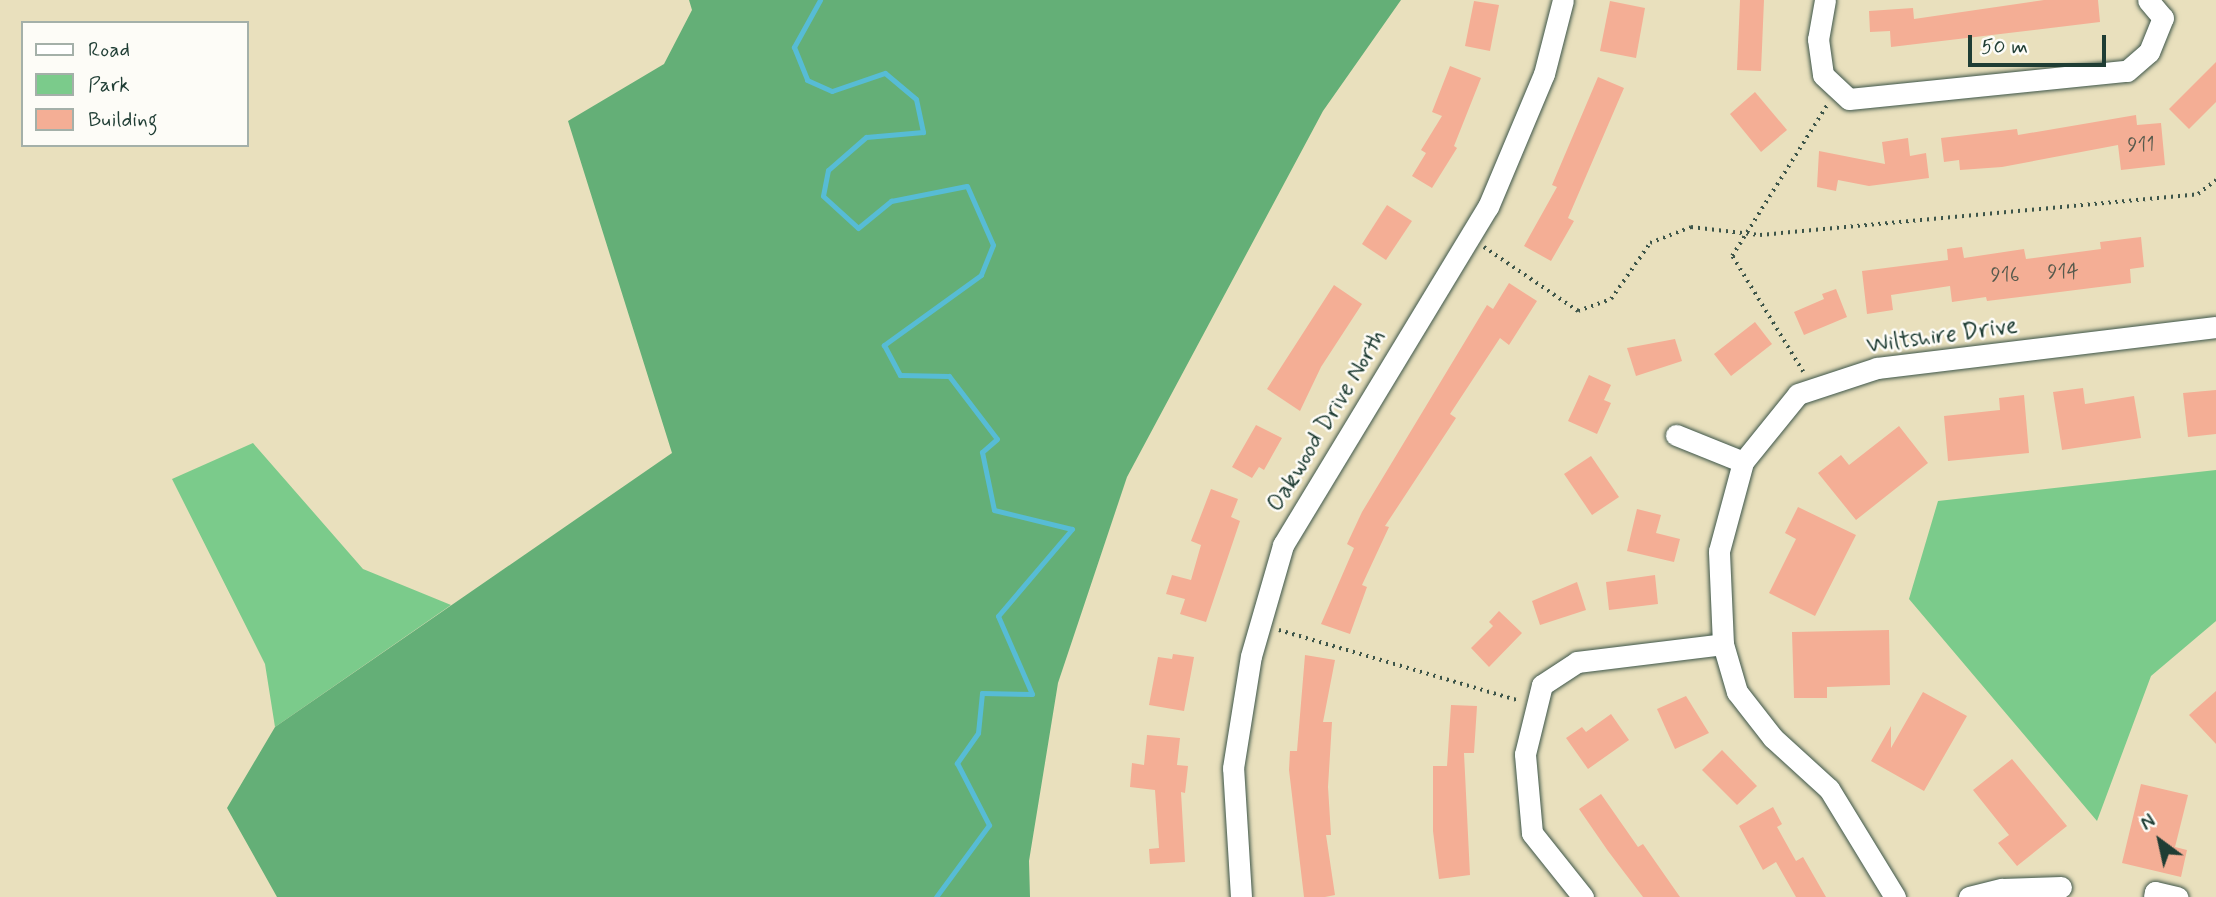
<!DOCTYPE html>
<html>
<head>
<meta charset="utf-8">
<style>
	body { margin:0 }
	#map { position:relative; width:2216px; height:897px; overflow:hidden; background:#e9e0bd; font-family:Mynerve,sans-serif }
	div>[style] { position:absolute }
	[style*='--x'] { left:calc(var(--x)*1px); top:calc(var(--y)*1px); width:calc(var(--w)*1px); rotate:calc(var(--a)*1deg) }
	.green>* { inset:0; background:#7bcb8b }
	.forest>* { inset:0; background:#64af77 }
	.stream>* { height:5px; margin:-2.5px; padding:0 2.5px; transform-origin:2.5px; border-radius:2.5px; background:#57bcd5 }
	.building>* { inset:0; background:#f4ae95 }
	.path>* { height:3.5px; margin-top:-1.75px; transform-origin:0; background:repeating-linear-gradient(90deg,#3d5549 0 2px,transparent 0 7px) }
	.roads { filter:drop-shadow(0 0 2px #3d5549) drop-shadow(0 0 2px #3d5549) }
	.minor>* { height:21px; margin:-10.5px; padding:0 10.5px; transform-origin:10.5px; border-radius:10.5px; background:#fff }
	span { translate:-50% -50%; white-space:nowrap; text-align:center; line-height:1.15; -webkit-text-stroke:5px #fdfcf7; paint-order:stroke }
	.number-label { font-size:21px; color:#54594c }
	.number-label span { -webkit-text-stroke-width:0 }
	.street-label { font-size:24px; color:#1f3d34 }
	.legend { position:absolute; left:21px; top:21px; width:228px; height:126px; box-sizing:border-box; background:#fdfcf7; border:2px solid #a4b0a9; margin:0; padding:9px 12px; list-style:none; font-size:21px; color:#1f3d34 }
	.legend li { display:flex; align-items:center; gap:14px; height:35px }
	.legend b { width:35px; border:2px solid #a4b0a9 }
	.north { position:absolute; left:2125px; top:806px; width:70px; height:70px; -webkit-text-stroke:5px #fdfcf7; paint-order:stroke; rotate:327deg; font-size:19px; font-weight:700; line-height:28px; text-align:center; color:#1f3d34 }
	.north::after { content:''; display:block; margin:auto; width:24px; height:32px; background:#1f3d34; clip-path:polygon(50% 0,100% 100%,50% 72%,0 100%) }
	.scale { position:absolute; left:1968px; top:35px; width:138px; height:32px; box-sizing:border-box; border:4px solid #1f3d34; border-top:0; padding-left:9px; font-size:21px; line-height:24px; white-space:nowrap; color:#1f3d34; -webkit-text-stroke:5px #fdfcf7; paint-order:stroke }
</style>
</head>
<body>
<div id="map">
	<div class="green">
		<div style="clip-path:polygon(253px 443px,363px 569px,451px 605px,275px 727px,265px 664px,172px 479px)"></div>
		<div style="clip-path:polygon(2216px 470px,2216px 621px,2151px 676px,2097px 821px,1909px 599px,1938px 501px)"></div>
	</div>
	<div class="forest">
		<div style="clip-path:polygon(689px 0,1401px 0,1323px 111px,1127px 477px,1058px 683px,1029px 861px,1030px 897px,277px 897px,227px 808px,275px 727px,672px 453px,568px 121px,664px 64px,692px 10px)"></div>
	</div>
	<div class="stream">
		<div style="--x:820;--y:0;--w:54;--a:119"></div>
		<div style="--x:794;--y:47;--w:35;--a:68"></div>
		<div style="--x:807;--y:80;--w:27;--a:24"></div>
		<div style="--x:832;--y:91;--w:56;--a:-18.8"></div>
		<div style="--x:885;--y:73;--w:40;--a:40"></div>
		<div style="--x:916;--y:99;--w:34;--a:78"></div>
		<div style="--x:923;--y:132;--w:57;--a:175"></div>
		<div style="--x:866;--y:137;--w:50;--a:139"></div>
		<div style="--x:828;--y:170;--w:26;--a:101"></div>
		<div style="--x:823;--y:196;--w:47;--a:42.4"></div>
		<div style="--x:858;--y:228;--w:43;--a:-39.3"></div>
		<div style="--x:891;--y:201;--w:77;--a:-11.2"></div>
		<div style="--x:967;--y:186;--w:64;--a:66.2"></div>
		<div style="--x:993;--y:245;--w:32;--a:112"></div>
		<div style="--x:981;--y:275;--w:120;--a:144.2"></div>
		<div style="--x:884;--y:345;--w:34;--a:62"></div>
		<div style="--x:900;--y:375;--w:49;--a:1.2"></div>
		<div style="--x:949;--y:376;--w:79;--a:52.7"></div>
		<div style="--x:997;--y:439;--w:20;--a:139"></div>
		<div style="--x:982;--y:452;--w:59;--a:78.3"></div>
		<div style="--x:994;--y:510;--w:80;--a:13.7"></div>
		<div style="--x:1072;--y:529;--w:114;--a:130.4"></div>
		<div style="--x:998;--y:616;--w:85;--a:66.4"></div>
		<div style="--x:1032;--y:694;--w:50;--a:-178.9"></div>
		<div style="--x:982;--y:693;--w:40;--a:95.7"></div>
		<div style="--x:978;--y:733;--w:37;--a:125"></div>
		<div style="--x:957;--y:763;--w:70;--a:62.7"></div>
		<div style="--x:989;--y:825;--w:89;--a:126.4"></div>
	</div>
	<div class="building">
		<div style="clip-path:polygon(1740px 0,1764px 0,1761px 71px,1737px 70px)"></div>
		<div style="clip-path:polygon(2044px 0,2098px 0,2100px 22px,1891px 47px,1890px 31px,1870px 32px,1869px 11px,1913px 8px,1914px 19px)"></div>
		<div style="clip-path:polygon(1474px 1px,1499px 5px,1490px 51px,1465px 46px)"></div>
		<div style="clip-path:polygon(1610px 1px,1645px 8px,1636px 58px,1600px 51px)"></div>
		<div style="clip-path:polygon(2216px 62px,2216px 102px,2189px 129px,2169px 109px)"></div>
		<div style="clip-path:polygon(1450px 66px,1481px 78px,1454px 146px,1457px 148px,1432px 188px,1412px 176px,1426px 153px,1421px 150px,1442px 116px,1432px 112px)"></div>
		<div style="clip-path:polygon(1598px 77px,1624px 88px,1568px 218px,1574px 221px,1551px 261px,1524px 246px,1557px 187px,1552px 185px)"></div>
		<div style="clip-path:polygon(1755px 92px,1787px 130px,1761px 152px,1730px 114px)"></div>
		<div style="clip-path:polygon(2136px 115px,2137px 125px,2161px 123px,2165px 165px,2121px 170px,2118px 145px,2002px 167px,1960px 170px,1959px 160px,1944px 162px,1941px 138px,2017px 129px,2018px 135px)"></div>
		<div style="clip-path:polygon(1908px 138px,1910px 156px,1926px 153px,1929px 178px,1869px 186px,1838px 180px,1836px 191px,1817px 187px,1819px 151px,1885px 164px,1882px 142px)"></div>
		<div style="clip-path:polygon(1387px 205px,1412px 221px,1386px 260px,1362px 244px)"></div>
		<div style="clip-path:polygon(2141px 237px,2144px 267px,2130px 269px,2131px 283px,1987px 301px,1986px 297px,1952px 302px,1950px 286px,1891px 295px,1893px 310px,1867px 314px,1862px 271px,1948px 260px,1947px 249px,1962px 247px,1964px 258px,2024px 249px,2026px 259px,2101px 249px,2100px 242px)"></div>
		<div style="clip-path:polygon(1509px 283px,1537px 301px,1509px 345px,1500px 338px,1450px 414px,1456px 418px,1385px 526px,1389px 527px,1362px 585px,1367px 587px,1350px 634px,1321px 624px,1354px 548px,1347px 544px,1362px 512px,1487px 305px,1493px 309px)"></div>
		<div style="clip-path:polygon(1334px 285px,1362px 304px,1321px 367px,1300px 411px,1267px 389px)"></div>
		<div style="clip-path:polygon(1836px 289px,1847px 317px,1804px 335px,1794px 312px,1824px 299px,1822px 294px)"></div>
		<div style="clip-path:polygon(1755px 322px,1772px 344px,1731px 376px,1714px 354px)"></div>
		<div style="clip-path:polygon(1675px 339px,1682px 361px,1636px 376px,1627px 348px)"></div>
		<div style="clip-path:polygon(1589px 375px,1611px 385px,1604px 400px,1611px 403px,1597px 434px,1568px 421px)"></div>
		<div style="clip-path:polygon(2083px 388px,2085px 404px,2134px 396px,2141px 438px,2062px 450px,2053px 392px)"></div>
		<div style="clip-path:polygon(2216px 390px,2216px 434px,2188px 437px,2183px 393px)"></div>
		<div style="clip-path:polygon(2024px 395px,2029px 453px,1948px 461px,1944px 416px,2000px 410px,1999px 398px)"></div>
		<div style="clip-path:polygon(1256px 425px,1282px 438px,1264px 470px,1259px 467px,1252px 478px,1232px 467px)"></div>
		<div style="clip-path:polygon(1899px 426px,1928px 463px,1856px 520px,1818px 473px,1841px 455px,1849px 465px)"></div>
		<div style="clip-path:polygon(1591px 456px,1619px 497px,1592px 515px,1564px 474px)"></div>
		<div style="clip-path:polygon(1211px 489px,1238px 499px,1231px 517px,1240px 521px,1206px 622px,1180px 614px,1185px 599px,1166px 594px,1172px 575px,1191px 580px,1201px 545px,1191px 541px)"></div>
		<div style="clip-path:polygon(1798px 507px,1856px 535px,1815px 616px,1769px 593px,1796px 539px,1785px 533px)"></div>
		<div style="clip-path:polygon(1637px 509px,1661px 515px,1656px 533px,1680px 539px,1674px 562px,1627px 551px)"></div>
		<div style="clip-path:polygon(1655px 575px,1658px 604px,1609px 610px,1606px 582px)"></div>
		<div style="clip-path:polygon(1577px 582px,1586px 610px,1540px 625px,1532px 601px)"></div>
		<div style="clip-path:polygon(1499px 611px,1522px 633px,1489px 667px,1471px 648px,1493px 626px,1489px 622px)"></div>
		<div style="clip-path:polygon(1889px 630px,1890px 685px,1827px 687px,1827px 698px,1794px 698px,1792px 632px)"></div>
		<div style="clip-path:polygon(1173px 654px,1194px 657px,1184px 711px,1149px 705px,1158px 657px,1172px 659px)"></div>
		<div style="clip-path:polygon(1305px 655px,1335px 660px,1323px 722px,1332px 722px,1328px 787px,1331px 835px,1326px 835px,1335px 895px,1325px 897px,1304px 897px,1289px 770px,1290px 751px,1297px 751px)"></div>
		<div style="clip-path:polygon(2216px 691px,2216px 744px,2189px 715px)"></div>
		<div style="clip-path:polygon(1923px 692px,1967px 716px,1924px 791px,1871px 761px,1891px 726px,1891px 748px)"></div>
		<div style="clip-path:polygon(1686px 696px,1709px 733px,1675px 749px,1657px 709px)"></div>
		<div style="clip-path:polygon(1451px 705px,1477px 706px,1474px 753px,1464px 753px,1470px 875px,1439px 879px,1433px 831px,1433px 766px,1447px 766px)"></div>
		<div style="clip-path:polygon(1611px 714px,1629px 740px,1588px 769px,1566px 738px,1582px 727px,1586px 732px)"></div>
		<div style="clip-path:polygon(1147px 735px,1180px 738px,1177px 765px,1188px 766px,1185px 793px,1181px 792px,1185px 862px,1150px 864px,1149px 849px,1159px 848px,1155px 790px,1130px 787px,1132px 763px,1144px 765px)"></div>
		<div style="clip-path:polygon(1722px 750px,1757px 786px,1737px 805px,1702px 770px)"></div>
		<div style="clip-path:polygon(2012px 759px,2067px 826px,2017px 866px,1998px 843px,2009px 835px,1973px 790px)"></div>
		<div style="clip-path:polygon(2141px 784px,2188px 795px,2175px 847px,2187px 850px,2181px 877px,2122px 863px)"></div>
		<div style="clip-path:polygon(1601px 794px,1638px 847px,1643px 844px,1680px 897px,1643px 897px,1608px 851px,1579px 809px)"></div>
		<div style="clip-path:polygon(1773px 807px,1782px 824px,1777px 827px,1796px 861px,1803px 857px,1826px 897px,1796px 897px,1776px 862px,1763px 870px,1739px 826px)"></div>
	</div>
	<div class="path">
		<div style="--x:1484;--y:247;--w:114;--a:34.2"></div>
		<div style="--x:1578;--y:311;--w:35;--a:-20"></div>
		<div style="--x:1611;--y:299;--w:68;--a:-55.1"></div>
		<div style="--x:1650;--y:243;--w:44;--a:-21.3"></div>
		<div style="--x:1691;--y:227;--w:69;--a:6.6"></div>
		<div style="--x:1760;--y:235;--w:440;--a:-5.3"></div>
		<div style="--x:2198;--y:194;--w:23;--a:-38"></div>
		<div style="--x:1803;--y:372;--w:136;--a:-121.5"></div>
		<div style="--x:1732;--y:256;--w:178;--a:-57.8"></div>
		<div style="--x:1279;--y:630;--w:251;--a:16.4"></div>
	</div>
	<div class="roads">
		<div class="minor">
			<div style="--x:1825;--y:0;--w:40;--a:100"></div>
			<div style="--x:1818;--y:39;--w:36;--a:82"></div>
			<div style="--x:1823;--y:75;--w:35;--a:43"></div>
			<div style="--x:1849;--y:99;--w:279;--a:-5.8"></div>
			<div style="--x:2127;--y:71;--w:29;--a:-41"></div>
			<div style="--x:2149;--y:52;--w:37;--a:-68"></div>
			<div style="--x:2163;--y:18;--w:23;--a:-130"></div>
			<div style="--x:1676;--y:435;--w:72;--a:21.9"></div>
			<div style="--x:1241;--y:897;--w:129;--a:-93.5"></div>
			<div style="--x:1233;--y:768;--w:113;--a:-80.9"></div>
			<div style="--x:1251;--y:656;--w:116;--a:-73.9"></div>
			<div style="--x:1283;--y:545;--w:395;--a:-58.8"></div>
			<div style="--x:1488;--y:207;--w:144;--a:-67.2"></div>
			<div style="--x:1544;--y:74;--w:76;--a:-75.6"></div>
			<div style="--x:1583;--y:897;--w:82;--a:-128.6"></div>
			<div style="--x:1532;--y:833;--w:79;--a:-95.1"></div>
			<div style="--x:1525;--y:754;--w:71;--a:-76.2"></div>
			<div style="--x:1542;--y:685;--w:42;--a:-33.3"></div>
			<div style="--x:1577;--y:662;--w:147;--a:-7"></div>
			<div style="--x:1895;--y:897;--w:127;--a:-121.4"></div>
			<div style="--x:1829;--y:789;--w:76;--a:-137.7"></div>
			<div style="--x:1773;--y:738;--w:58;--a:-128"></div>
			<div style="--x:1737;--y:692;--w:50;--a:-106.3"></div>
			<div style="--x:1723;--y:644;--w:93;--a:-92.5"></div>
			<div style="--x:1719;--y:551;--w:92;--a:-74.9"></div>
			<div style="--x:1743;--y:462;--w:87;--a:-51"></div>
			<div style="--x:1798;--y:394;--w:83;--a:-18.2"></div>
			<div style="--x:1877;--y:368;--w:341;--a:-6.9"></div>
			<div style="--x:1969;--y:897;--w:34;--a:-14"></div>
			<div style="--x:2002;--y:889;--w:59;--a:-1.9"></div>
			<div style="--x:2154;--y:897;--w:5;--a:-79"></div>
			<div style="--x:2155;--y:892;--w:23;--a:13"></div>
		</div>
	</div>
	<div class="number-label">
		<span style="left:2141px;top:145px">911</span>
		<span style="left:2063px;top:272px">914</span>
		<span style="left:2005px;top:275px">916</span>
	</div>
	<div class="street-label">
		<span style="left:1942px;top:336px;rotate:-8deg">Wiltshire Drive</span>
		<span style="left:1327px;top:421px;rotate:-59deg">Oakwood Drive North</span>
	</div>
	<ul class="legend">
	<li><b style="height:9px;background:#fff"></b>Road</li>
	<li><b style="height:19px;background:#7bcb8b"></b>Park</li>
	<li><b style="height:19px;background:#f4ae95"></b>Building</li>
	</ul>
	<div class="north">N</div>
	<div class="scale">50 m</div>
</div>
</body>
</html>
